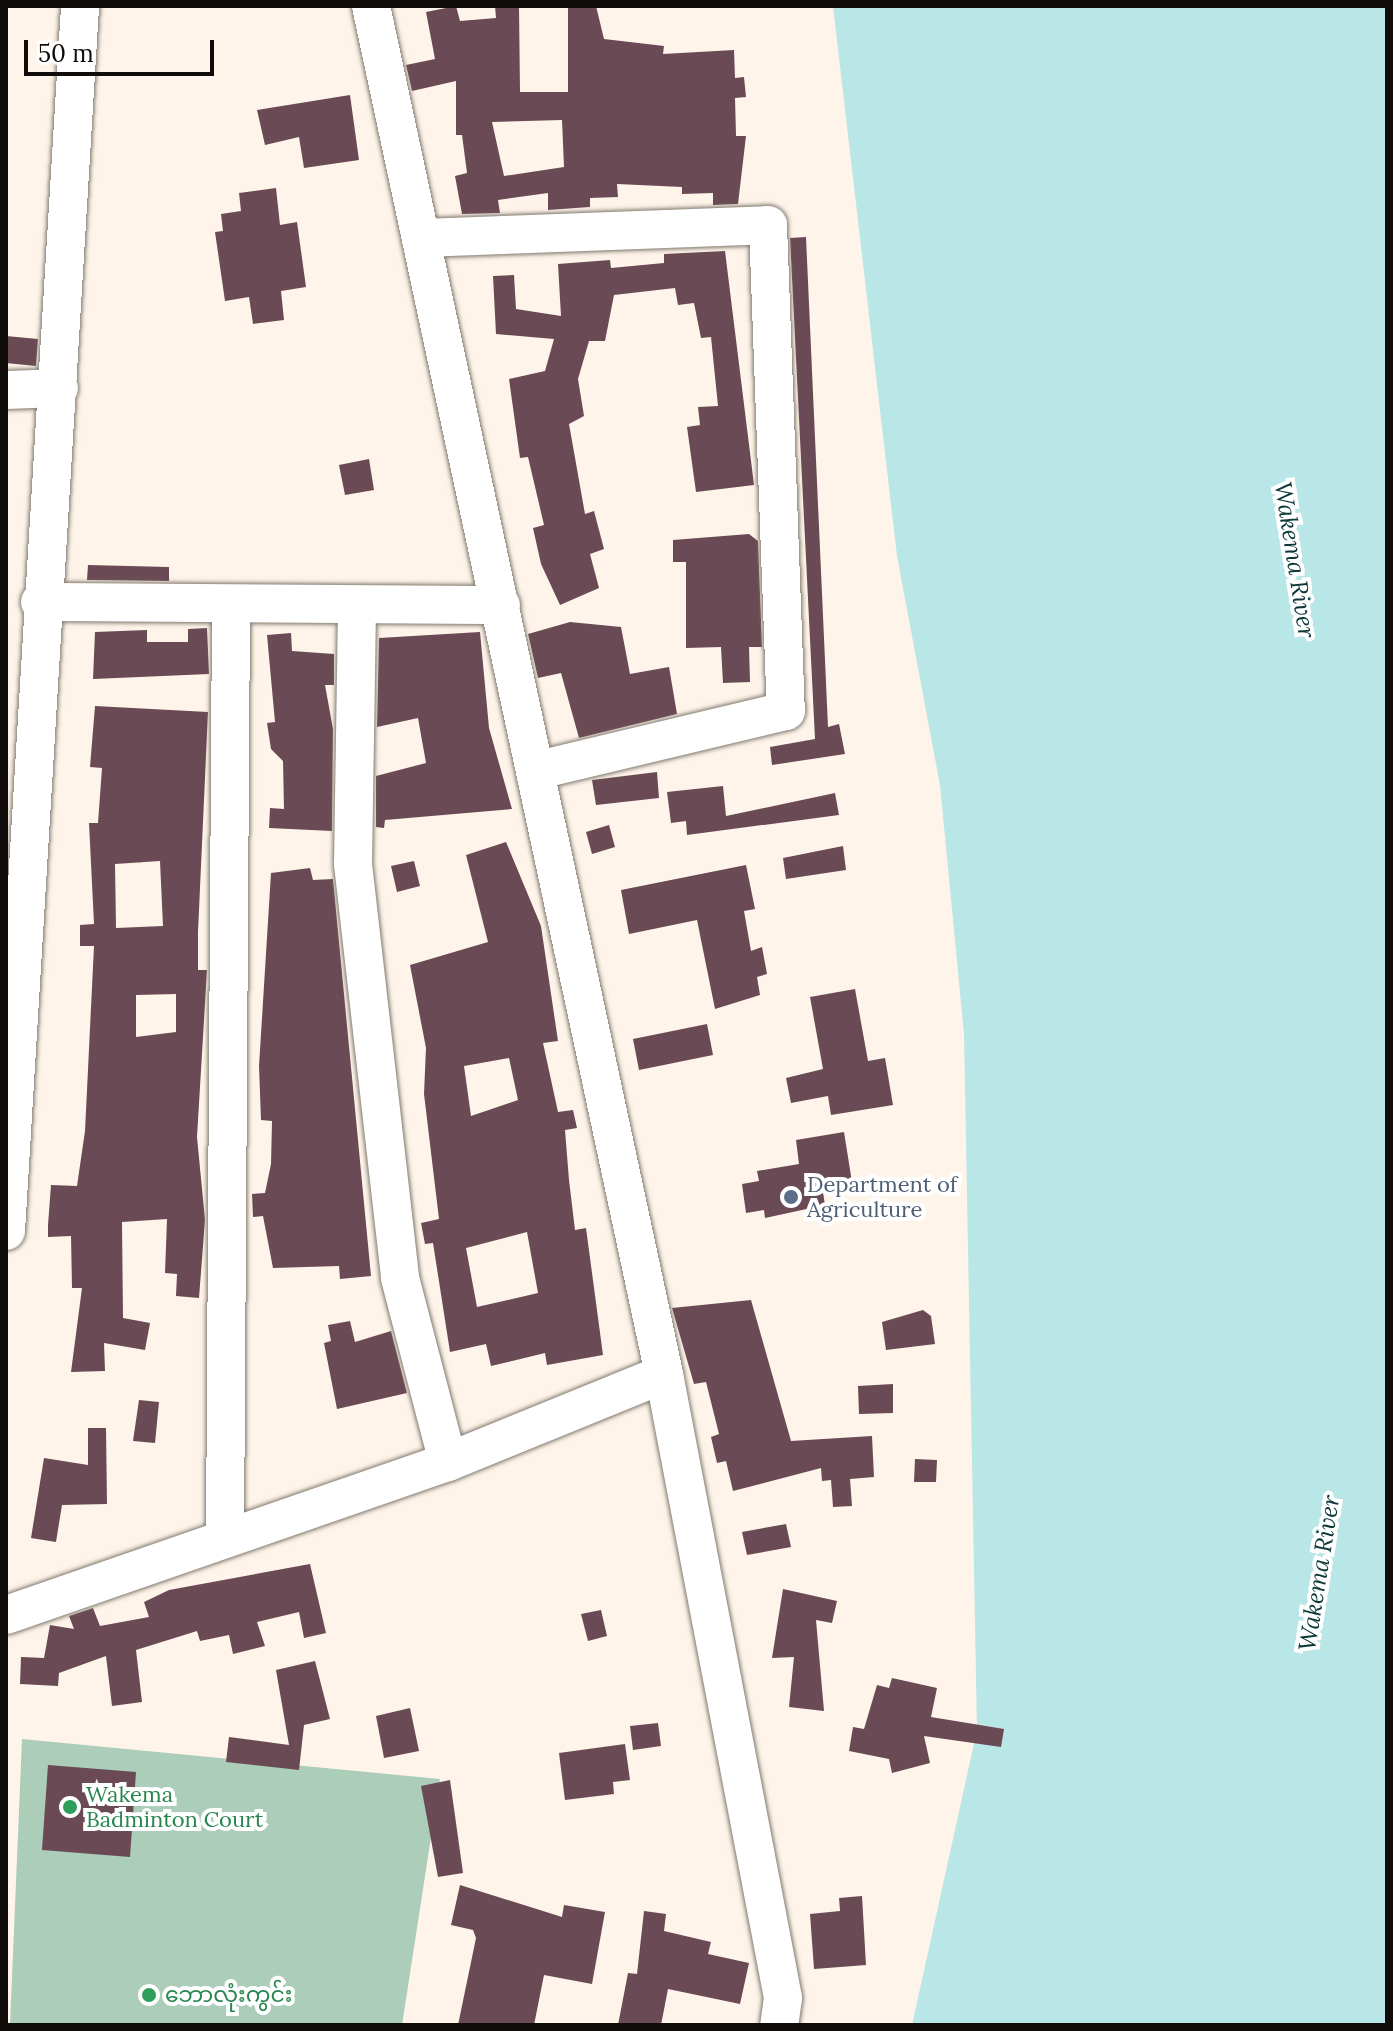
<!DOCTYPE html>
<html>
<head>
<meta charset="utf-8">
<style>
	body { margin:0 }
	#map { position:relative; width:1393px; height:2031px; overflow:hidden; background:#fef4e9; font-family:Lora,"Noto Sans Myanmar",serif }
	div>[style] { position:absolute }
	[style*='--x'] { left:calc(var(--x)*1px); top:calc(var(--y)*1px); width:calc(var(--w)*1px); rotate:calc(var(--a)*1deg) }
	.green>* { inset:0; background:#abcdb9 }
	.water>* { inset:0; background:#b9e6e6 }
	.building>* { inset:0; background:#6a4a54 }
	.roads { filter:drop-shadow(0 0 2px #81796f) drop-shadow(0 0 2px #81796f) }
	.minor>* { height:38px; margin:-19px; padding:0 19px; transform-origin:19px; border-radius:19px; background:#fff }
	.dots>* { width:22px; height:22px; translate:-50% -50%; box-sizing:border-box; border:4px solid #fff; border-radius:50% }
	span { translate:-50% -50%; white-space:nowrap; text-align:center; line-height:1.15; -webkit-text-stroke:8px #fff; paint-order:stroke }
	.service-label { font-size:22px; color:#4e5e75 }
	.left { translate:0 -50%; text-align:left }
	.leisure-label { font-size:22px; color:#27864d }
	.water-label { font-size:24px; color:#0d3839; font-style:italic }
	.frame { position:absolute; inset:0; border:8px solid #0f0c09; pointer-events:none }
	.scale { position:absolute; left:24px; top:40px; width:190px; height:36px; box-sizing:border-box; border:4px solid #0f0c09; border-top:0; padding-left:10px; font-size:24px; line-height:28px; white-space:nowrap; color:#0f0c09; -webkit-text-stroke:6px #fff; paint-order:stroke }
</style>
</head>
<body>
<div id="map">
	<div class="green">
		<div style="clip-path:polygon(22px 1739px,440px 1779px,402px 2025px,10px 2025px)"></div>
	</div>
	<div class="water">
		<div style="clip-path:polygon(833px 6px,1387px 6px,1387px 2025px,912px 2025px,977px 1730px,964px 1034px,940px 785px,897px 556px)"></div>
	</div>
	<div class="building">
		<div style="clip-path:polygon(evenodd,456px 6px,460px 21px,496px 18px,495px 6px,519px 6px,520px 92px,568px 92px,568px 6px,596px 6px,604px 39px,664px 46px,663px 54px,734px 50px,735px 78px,744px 77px,746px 97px,735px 98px,736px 136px,746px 136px,738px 204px,713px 205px,713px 193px,682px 194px,682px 187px,617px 184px,618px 197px,590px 198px,590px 207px,548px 210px,548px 193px,498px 200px,500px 213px,462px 214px,455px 176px,467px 173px,462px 135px,456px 135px,456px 81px,412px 91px,406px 65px,435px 59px,426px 12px,456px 6px,562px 120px,564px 167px,504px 176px,492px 122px,562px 120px)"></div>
		<div style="clip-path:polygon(350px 95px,359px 160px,304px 168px,299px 137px,265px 145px,257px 110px)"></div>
		<div style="clip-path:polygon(276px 188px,280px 225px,297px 222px,306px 287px,281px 291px,284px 320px,253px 324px,249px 297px,225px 301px,215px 232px,223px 231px,221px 214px,241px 211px,239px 193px)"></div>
		<div style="clip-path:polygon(806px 237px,828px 727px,839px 724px,845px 754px,772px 765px,770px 747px,815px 739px,790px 238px)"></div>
		<div style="clip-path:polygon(725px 251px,754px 485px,696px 492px,687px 427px,700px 425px,698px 407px,718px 406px,711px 337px,701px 338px,694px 303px,678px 305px,675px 288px,614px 295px,605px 341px,589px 341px,578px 379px,584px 416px,569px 424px,585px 514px,594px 511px,604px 549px,590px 554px,599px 588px,560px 605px,541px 564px,533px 528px,544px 525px,528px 457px,520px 458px,509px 379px,545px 371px,554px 339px,496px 334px,493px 276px,514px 275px,516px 309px,561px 316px,558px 264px,610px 260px,611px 268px,664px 263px,664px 254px)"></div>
		<div style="clip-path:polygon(6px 336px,38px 339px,36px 366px,6px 363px)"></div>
		<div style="clip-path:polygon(369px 459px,374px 490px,345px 495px,339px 465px)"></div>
		<div style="clip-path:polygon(749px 534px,758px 541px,762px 647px,749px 647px,750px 682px,723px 683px,721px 647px,686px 648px,686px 562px,673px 562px,673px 540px)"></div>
		<div style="clip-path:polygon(88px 565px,169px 567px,169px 581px,87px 580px)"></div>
		<div style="clip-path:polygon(570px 622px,621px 627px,630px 674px,669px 667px,677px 714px,579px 738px,561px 673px,538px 678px,528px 634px)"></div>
		<div style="clip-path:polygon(207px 628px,209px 674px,93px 679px,95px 632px,147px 630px,147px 642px,188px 642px,188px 629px)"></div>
		<div style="clip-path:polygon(480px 632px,489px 728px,512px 809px,385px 820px,384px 828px,376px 827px,376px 776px,426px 763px,418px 718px,377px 727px,379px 638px)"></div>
		<div style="clip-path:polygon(291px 633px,292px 651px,334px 654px,334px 685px,325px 685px,333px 729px,332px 831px,269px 828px,270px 808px,284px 809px,283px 761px,271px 749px,267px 723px,275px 722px,267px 635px)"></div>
		<div style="clip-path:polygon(evenodd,95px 706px,208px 712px,198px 932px,198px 970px,207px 970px,197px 1137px,205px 1220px,199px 1298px,176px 1296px,177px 1274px,165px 1273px,167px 1219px,122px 1222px,123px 1318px,150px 1323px,145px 1350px,104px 1343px,105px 1371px,71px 1372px,82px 1288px,72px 1288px,71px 1236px,48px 1237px,48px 1225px,51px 1185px,77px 1186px,85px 1131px,94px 946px,80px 946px,80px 925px,94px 924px,89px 823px,98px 823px,102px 768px,90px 767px,95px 706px,160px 861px,163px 926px,116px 928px,115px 864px,160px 861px,95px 706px,176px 994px,176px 1032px,136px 1037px,136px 995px,176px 994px)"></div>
		<div style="clip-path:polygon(657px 772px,659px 798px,596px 805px,592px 780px)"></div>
		<div style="clip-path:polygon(723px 786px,726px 816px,835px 793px,839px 815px,687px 835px,686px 821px,671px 823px,667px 792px)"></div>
		<div style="clip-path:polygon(609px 825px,615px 847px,592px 854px,586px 832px)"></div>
		<div style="clip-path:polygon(evenodd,506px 842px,541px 926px,558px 1041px,543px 1043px,558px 1112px,573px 1110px,577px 1128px,565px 1130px,569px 1180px,575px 1230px,586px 1228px,603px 1355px,547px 1365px,545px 1353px,491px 1366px,486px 1344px,450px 1352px,433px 1243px,425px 1244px,421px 1223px,439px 1219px,424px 1094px,426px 1048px,410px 965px,488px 942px,466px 855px,506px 842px,509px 1058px,518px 1100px,471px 1116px,464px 1066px,509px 1058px,506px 842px,527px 1232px,538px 1293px,477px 1307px,466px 1248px,527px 1232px)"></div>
		<div style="clip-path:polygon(843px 846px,846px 870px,786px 879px,783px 858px)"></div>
		<div style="clip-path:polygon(414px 861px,420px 886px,397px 892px,391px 866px)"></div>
		<div style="clip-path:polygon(746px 865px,755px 909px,744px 911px,751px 951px,762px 947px,767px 974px,757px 977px,760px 995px,715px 1009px,697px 920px,629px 934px,621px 890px)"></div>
		<div style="clip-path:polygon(310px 868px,313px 880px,333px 879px,371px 1276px,340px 1279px,339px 1266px,273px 1268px,263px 1216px,253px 1217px,252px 1194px,265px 1193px,271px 1164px,272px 1121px,261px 1120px,259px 1066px,271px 873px)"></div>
		<div style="clip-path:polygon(855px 989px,868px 1061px,885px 1058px,893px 1105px,831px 1115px,828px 1096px,791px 1103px,786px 1078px,823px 1069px,810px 997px)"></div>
		<div style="clip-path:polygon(707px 1024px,713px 1055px,639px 1070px,633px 1039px)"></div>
		<div style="clip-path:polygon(844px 1132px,852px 1182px,822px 1186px,825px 1205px,765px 1218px,764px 1210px,746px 1213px,742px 1184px,759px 1181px,757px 1171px,799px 1164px,796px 1140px)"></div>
		<div style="clip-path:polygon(751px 1300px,791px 1441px,872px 1436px,874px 1477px,850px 1479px,852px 1506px,833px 1507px,831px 1480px,822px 1481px,821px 1468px,733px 1491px,726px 1461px,717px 1463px,711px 1437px,719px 1434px,706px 1382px,694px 1384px,672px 1308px)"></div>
		<div style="clip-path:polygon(923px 1310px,931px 1316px,935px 1344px,886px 1350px,882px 1322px)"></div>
		<div style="clip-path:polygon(350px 1321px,355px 1342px,391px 1331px,407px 1393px,337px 1409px,324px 1343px,331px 1341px,328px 1325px)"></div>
		<div style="clip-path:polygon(893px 1384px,893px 1413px,859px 1414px,858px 1386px)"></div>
		<div style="clip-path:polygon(139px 1400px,159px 1402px,155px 1443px,133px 1441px)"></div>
		<div style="clip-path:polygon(88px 1428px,106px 1428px,107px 1504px,62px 1505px,56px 1542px,31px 1538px,44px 1458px,88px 1465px)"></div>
		<div style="clip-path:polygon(915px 1459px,937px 1460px,936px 1482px,914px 1482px)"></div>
		<div style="clip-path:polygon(786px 1524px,791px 1547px,747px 1555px,742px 1532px)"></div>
		<div style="clip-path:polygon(310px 1564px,326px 1633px,304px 1638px,299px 1612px,257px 1622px,265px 1646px,233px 1654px,229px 1635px,200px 1641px,197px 1631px,136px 1650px,142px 1702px,112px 1706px,106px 1656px,59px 1673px,58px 1686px,20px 1684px,21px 1657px,44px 1658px,50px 1625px,74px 1629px,69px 1616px,93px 1608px,100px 1626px,149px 1617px,144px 1602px,169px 1590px)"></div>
		<div style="clip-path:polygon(783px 1589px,837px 1601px,832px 1623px,816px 1620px,824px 1711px,789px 1707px,794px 1657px,772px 1658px)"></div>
		<div style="clip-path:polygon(601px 1610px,607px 1636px,588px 1641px,581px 1614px)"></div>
		<div style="clip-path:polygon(315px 1661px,330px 1719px,304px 1725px,299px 1770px,226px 1762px,229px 1737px,289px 1745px,276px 1670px)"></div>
		<div style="clip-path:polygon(892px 1678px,937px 1688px,931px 1717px,1004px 1729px,1001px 1747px,924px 1736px,930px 1763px,892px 1773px,889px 1759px,849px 1751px,853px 1727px,864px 1729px,877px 1685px,889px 1688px)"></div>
		<div style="clip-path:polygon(410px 1708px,419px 1751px,384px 1758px,376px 1716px)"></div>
		<div style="clip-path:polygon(658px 1723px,661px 1746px,633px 1750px,630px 1726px)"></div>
		<div style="clip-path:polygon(625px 1744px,630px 1780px,613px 1782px,614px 1794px,565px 1800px,559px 1753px)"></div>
		<div style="clip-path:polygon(48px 1765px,136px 1772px,130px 1857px,42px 1850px)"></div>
		<div style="clip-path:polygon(450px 1780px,463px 1873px,438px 1877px,421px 1786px)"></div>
		<div style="clip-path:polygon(460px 1885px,562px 1917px,564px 1905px,605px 1912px,592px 1984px,544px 1975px,534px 2025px,458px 2025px,476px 1938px,473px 1930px,451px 1925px)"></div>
		<div style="clip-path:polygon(862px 1896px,866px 1965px,814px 1969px,810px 1914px,840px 1911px,839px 1898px)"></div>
		<div style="clip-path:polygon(644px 1911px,666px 1914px,664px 1931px,711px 1942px,708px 1954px,749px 1963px,740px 2004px,668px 1989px,661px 2025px,618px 2025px,628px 1973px,637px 1974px)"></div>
	</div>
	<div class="roads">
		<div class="minor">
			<div style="--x:371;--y:6;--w:1399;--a:77.91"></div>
			<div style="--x:664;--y:1374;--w:635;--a:79.2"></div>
			<div style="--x:783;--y:1998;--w:27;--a:98"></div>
			<div style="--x:421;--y:238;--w:347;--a:-2.1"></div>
			<div style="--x:768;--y:225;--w:486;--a:87.9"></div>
			<div style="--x:786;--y:711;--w:254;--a:166.6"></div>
			<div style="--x:6;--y:390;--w:53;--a:-2.2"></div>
			<div style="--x:40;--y:602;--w:461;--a:0.4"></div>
			<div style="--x:357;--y:609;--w:255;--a:90.9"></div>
			<div style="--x:353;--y:864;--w:417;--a:83.5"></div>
			<div style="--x:400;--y:1278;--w:190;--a:75.4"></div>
			<div style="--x:6;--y:1231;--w:1227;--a:-86.54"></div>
			<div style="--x:225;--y:1536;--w:928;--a:-89.63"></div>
			<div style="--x:6;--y:1615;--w:468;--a:-19.1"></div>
			<div style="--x:448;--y:1462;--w:233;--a:-22.2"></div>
		</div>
	</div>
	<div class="dots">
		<div style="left:791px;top:1197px;background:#5c6f8a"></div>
		<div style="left:70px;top:1807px;background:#2e9e5b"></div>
		<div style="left:149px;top:1995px;background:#2e9e5b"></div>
	</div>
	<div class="service-label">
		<span class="left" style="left:807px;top:1197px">Department of<br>Agriculture</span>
	</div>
	<div class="leisure-label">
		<span class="left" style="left:86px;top:1807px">Wakema<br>Badminton Court</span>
		<span class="left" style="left:165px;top:1995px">ဘောလုံးကွင်း</span>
	</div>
	<div class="water-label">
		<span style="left:1295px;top:560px;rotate:81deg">Wakema River</span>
		<span style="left:1319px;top:1573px;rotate:-81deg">Wakema River</span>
	</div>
	<div class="frame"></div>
	<div class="scale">50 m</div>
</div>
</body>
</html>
